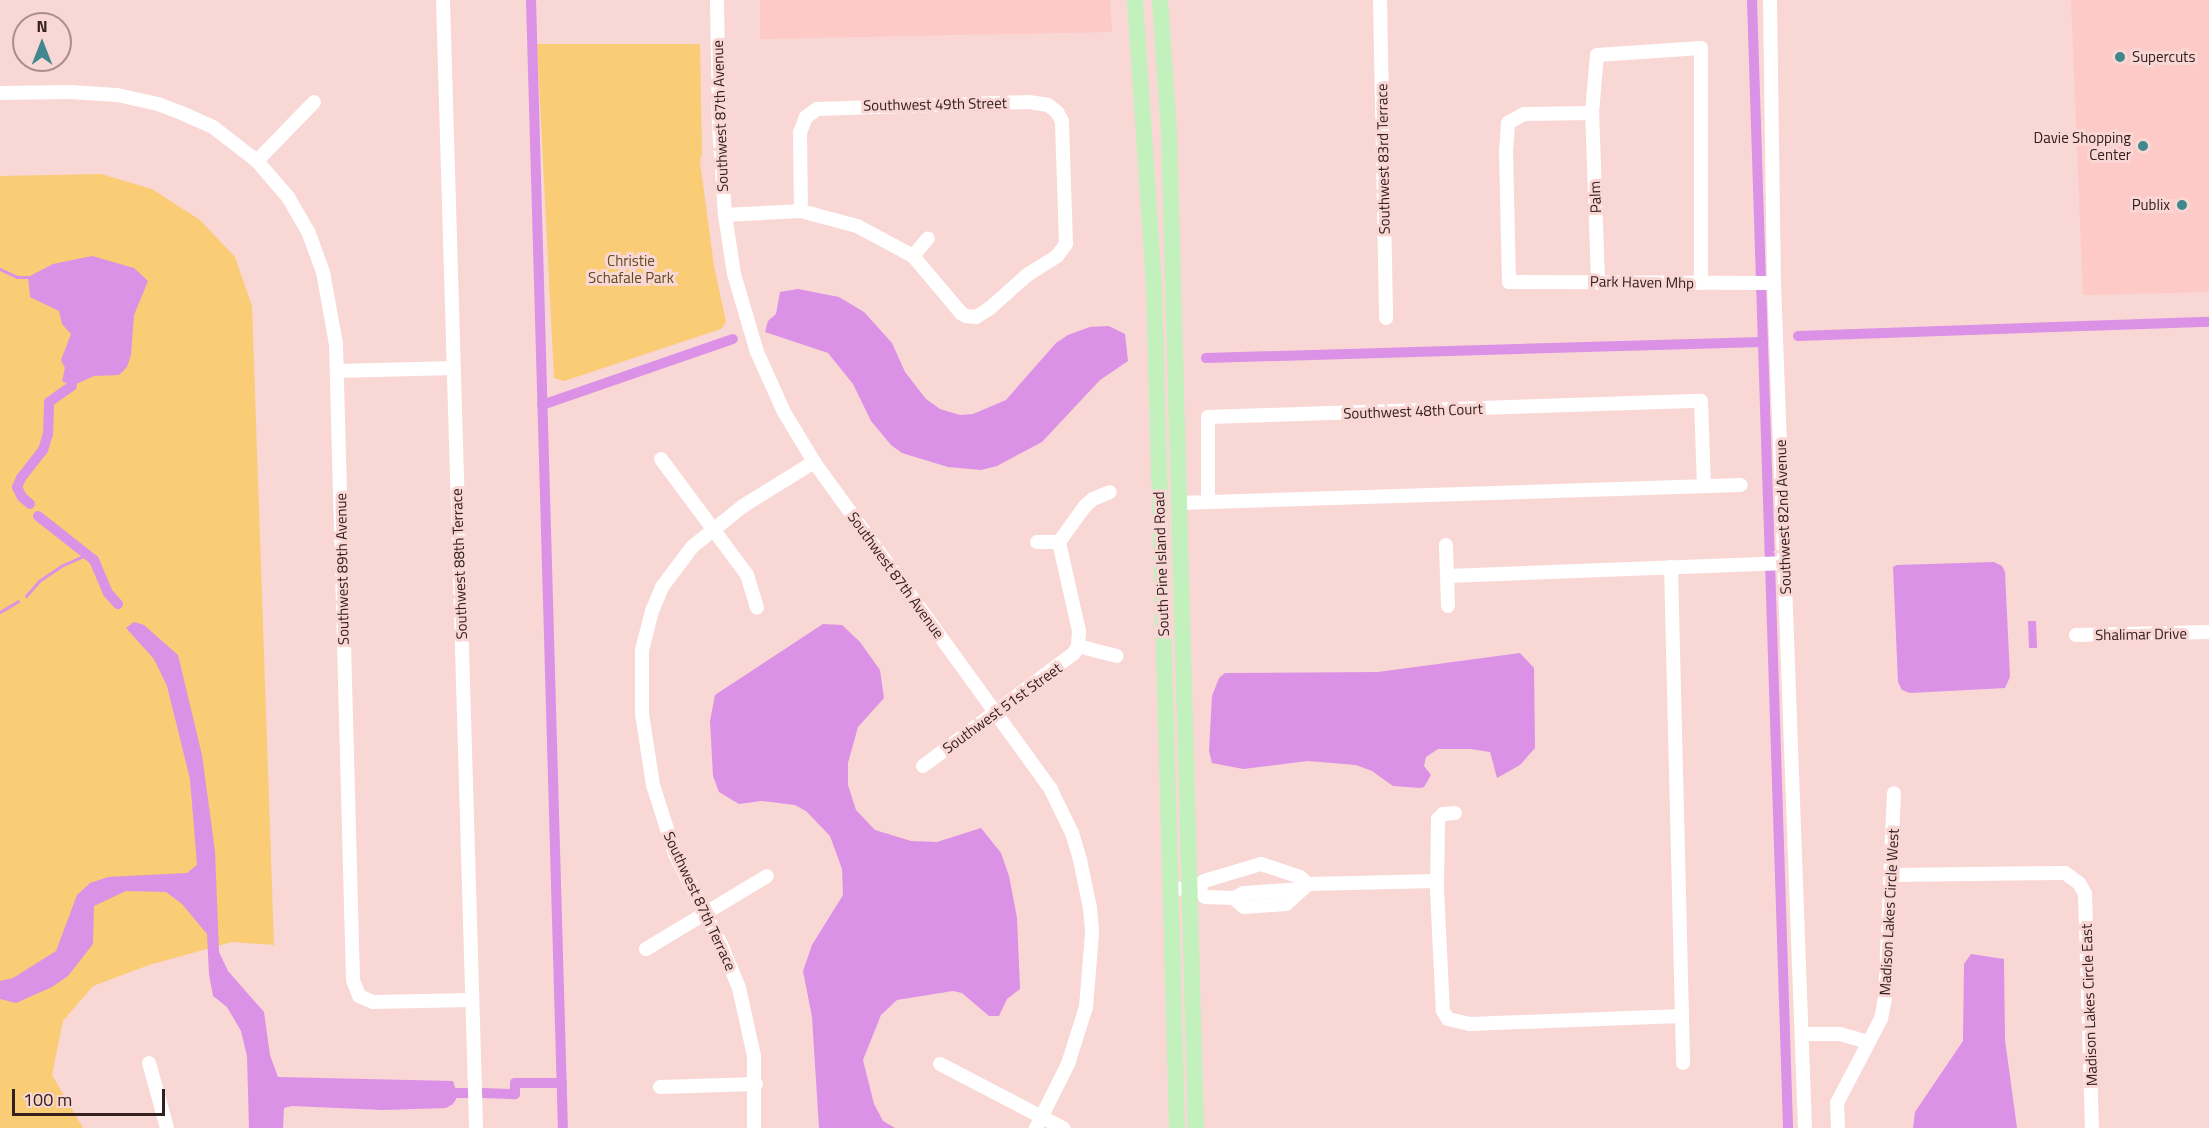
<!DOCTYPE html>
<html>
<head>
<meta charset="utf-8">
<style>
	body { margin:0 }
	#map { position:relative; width:2209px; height:1128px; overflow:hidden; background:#f9d7d5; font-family:"Titillium Web",sans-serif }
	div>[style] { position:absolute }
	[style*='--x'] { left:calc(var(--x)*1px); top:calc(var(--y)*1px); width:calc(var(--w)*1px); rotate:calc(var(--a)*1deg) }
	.built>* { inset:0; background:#fdcac7 }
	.green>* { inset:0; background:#facc75 }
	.water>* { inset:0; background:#da91e6 }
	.stream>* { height:3px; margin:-1.5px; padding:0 1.5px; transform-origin:1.5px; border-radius:1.5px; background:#da91e6 }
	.canal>* { height:10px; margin:-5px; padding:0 5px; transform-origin:5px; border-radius:5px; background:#da91e6 }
	.minor>* { height:14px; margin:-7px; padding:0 7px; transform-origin:7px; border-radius:7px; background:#fff }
	.major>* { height:16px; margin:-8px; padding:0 8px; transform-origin:8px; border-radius:8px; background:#c3f1be }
	.dots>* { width:16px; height:16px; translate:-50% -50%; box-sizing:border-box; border:3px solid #f9d7d5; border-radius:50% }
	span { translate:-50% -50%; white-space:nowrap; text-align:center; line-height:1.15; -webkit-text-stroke:6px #f9d7d5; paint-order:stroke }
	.poi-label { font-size:15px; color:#34201f }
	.left { translate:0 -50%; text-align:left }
	.right { translate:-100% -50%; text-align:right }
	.street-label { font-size:15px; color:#34201f }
	.park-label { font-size:15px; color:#624b1f }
	.north { position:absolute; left:12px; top:12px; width:60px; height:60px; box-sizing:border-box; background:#f9d7d5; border:2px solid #aa8e8c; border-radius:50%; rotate:0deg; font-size:16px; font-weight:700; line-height:24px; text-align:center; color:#34201f }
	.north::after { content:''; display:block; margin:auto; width:21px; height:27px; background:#40888d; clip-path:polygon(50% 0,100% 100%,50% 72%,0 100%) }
	.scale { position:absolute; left:12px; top:1089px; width:153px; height:27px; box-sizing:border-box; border:3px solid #34201f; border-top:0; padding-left:8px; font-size:18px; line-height:21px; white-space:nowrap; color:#34201f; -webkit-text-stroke:4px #f9d7d5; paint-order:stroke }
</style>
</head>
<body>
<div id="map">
	<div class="built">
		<div style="clip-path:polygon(760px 0,1110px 0,1112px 32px,760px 39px)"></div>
		<div style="clip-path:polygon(2071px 0,2209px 0,2209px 292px,2083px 295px)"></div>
	</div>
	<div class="green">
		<div style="clip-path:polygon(537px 44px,700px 44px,702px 153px,700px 162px,714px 266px,726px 322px,721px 329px,564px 381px,554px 378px)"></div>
		<div style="clip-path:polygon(101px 174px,152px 189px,200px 220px,235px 257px,252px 306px,274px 945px,232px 942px,149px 965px,93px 986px,63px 1021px,52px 1075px,83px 1128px,0 1128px,0 176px)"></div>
	</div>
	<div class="water">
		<div style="clip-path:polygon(92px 256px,134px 268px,148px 281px,134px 315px,131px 355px,127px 367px,119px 375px,94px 376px,72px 386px,62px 381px,65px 368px,61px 360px,71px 334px,62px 324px,59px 311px,30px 297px,28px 277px,53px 264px)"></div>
		<div style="clip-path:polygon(798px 289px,839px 297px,864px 312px,892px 343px,905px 372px,926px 399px,940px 409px,960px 415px,973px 414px,1006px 400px,1056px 343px,1068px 335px,1090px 327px,1109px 326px,1125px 334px,1128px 361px,1100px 380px,1042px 442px,997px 466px,981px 470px,948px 467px,902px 453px,891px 445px,871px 421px,853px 384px,828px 353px,765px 332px,768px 321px,776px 314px,780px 292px)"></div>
		<div style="clip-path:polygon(1994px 562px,2002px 566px,2005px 572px,2010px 677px,2005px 688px,1910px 693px,1902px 690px,1898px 682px,1893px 567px,1897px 565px)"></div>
		<div style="clip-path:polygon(2028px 621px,2036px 621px,2037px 648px,2029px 648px)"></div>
		<div style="clip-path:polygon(134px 622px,144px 625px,178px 655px,202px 755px,215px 851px,219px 952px,228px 971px,264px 1012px,270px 1055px,278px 1077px,453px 1081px,458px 1096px,453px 1104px,446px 1108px,383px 1110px,292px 1106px,284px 1108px,283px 1128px,249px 1128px,247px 1056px,241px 1031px,227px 1007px,213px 996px,209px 974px,207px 934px,182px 904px,166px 892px,126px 891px,94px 906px,93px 944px,68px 976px,52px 987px,16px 1003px,0 999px,0 981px,13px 978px,56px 951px,77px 895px,90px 883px,108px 877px,187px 873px,197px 865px,190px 779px,167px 686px,154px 659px,126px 628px)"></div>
		<div style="clip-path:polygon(823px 624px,842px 625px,860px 642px,880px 670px,884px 698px,858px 727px,848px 763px,848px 785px,856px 810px,875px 830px,911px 841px,937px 842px,981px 828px,1001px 853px,1009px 876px,1017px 918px,1020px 989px,1007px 999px,999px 1016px,989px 1016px,962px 993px,953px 991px,897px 1000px,881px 1015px,863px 1060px,874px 1104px,883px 1121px,895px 1128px,819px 1128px,812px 1017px,803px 971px,812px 945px,843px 895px,842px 869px,830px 836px,806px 811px,795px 805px,761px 801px,739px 804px,719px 792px,713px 776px,710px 721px,715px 695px)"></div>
		<div style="clip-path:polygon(1520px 653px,1534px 668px,1535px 748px,1520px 765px,1497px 778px,1490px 752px,1471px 749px,1438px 749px,1426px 757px,1424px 766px,1431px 775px,1424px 787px,1420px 788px,1393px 786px,1372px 771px,1356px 765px,1308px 761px,1243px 769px,1212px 763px,1209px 751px,1212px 696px,1219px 678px,1225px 673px,1378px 672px)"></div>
		<div style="clip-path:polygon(1971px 954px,2004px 959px,2005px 1040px,2017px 1128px,1913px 1128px,1915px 1112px,1963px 1041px,1964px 964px)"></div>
	</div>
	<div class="stream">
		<div style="--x:0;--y:269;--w:19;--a:25"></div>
		<div style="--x:17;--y:277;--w:11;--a:0"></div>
		<div style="--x:26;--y:596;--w:20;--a:-49"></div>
		<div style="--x:39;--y:581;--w:29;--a:-34"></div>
		<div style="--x:63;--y:565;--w:27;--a:-24"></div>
		<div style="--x:0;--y:612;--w:21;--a:-31"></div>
	</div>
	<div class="canal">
		<div style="--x:531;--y:0;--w:1128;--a:88.38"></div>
		<div style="--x:1752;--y:0;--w:1129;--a:88.17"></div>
		<div style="--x:1798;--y:336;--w:411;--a:-2"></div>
		<div style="--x:1206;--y:358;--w:556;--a:-1.65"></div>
		<div style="--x:542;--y:405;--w:202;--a:-19.1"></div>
		<div style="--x:30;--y:504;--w:11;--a:-139"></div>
		<div style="--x:22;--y:497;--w:11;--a:-117"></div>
		<div style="--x:17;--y:487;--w:10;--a:-66"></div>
		<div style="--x:21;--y:478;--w:36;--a:-52"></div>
		<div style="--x:43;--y:450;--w:17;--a:-73"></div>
		<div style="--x:48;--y:434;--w:32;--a:-88"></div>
		<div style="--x:49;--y:402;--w:28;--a:-35"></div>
		<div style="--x:38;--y:516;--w:71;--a:38.2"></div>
		<div style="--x:94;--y:560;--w:36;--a:67"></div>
		<div style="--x:108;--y:593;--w:15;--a:48"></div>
		<div style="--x:458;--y:1093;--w:9;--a:0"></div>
		<div style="--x:481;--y:1093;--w:34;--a:2"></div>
		<div style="--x:515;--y:1094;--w:11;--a:-90"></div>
		<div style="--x:515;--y:1083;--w:47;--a:0"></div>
	</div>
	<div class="minor">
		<div style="--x:443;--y:0;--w:1128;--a:88.32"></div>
		<div style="--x:717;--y:0;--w:127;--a:89.1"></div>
		<div style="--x:719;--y:127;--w:88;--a:86.1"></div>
		<div style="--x:725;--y:215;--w:60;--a:81.3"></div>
		<div style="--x:734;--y:274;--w:81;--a:73.6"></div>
		<div style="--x:757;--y:352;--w:66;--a:65.8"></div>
		<div style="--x:784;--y:412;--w:58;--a:59"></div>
		<div style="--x:814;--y:462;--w:405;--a:54.1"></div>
		<div style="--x:1051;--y:790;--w:48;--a:64"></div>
		<div style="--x:1072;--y:833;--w:28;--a:73"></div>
		<div style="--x:1080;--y:860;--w:49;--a:78.2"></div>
		<div style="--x:1090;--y:908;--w:25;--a:85"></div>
		<div style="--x:1092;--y:933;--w:74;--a:94.6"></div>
		<div style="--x:1086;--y:1007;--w:60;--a:107.5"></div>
		<div style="--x:1068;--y:1064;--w:72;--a:116.6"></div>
		<div style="--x:1380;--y:0;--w:318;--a:88.9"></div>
		<div style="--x:1770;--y:0;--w:283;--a:89.2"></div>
		<div style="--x:1774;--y:283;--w:846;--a:87.9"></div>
		<div style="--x:0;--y:93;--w:70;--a:-0.8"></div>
		<div style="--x:70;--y:92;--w:47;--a:3.7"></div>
		<div style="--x:117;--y:95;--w:42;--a:12.4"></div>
		<div style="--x:158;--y:104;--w:30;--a:21"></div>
		<div style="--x:186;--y:115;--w:30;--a:24"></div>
		<div style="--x:213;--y:127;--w:56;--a:37.7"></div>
		<div style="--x:257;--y:161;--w:48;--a:49.3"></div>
		<div style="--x:288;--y:197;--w:39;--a:60"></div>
		<div style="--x:308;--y:231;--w:44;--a:69.9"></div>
		<div style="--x:323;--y:272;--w:73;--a:79.8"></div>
		<div style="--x:336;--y:344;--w:636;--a:88.47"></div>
		<div style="--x:353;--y:980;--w:17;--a:69"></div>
		<div style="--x:359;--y:996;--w:15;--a:23"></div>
		<div style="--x:373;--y:1002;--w:98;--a:-1.2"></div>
		<div style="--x:1592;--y:113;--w:68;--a:179.2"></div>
		<div style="--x:1524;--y:114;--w:18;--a:151"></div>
		<div style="--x:1508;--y:123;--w:27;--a:94"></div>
		<div style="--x:1506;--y:150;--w:132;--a:88.7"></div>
		<div style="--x:1509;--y:282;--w:265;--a:0.2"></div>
		<div style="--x:257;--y:161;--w:82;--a:-46"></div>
		<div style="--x:725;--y:215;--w:76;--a:-3"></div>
		<div style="--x:801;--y:211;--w:58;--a:15"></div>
		<div style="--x:857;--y:226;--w:64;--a:28.2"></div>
		<div style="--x:913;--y:256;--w:75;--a:49.9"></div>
		<div style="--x:961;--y:313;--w:6;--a:31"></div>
		<div style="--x:966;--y:316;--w:10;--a:6"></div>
		<div style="--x:976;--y:317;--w:15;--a:-32"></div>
		<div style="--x:989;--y:309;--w:51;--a:-41.8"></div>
		<div style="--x:1027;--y:275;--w:36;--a:-32"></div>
		<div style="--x:1057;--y:256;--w:15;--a:-53"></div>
		<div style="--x:1066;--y:244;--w:123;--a:-91.9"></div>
		<div style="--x:1062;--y:121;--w:10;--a:-119"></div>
		<div style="--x:1057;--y:112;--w:11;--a:-142"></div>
		<div style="--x:1048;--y:105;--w:19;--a:-171"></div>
		<div style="--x:1029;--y:102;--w:212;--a:178.1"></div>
		<div style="--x:817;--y:109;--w:14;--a:144"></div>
		<div style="--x:806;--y:117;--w:17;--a:111"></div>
		<div style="--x:800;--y:133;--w:78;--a:89.3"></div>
		<div style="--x:913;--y:256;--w:23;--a:-50"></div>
		<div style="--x:1598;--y:281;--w:168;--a:-92"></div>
		<div style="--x:1592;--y:113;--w:58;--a:-85.1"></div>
		<div style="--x:1597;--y:55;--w:104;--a:-3.9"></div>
		<div style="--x:1701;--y:48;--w:235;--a:90"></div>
		<div style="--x:337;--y:371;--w:117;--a:-1.5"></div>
		<div style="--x:661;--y:459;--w:144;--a:53.4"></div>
		<div style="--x:747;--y:575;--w:34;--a:73"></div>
		<div style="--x:1208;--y:501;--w:84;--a:-90"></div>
		<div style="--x:1208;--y:417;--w:493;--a:-1.9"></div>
		<div style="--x:1701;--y:401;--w:84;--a:88"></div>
		<div style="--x:1179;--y:503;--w:562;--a:-1.83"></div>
		<div style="--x:1037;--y:542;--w:22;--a:0"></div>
		<div style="--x:1446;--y:545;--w:61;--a:88.1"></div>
		<div style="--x:1671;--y:567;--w:496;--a:88.6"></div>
		<div style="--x:1448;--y:576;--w:337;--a:-2.2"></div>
		<div style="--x:2076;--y:635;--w:133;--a:-1.3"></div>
		<div style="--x:1078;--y:646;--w:40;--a:14.4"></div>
		<div style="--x:923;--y:766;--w:189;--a:-36.8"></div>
		<div style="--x:1074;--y:653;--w:8;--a:-60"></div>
		<div style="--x:1078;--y:646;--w:15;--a:-86"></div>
		<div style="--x:1079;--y:631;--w:91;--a:-102.7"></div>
		<div style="--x:1059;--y:542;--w:44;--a:-54.2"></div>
		<div style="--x:1085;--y:506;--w:11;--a:-41"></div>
		<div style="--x:1093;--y:499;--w:18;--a:-22"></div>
		<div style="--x:1455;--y:813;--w:12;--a:175"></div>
		<div style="--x:1443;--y:814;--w:7;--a:135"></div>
		<div style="--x:1438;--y:819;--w:71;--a:90.8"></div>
		<div style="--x:1437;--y:890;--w:121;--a:87.2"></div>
		<div style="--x:1443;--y:1011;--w:9;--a:58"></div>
		<div style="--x:1448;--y:1019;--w:23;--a:13"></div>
		<div style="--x:1470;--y:1024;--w:211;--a:-2.2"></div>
		<div style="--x:1892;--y:875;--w:173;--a:-0.7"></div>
		<div style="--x:2065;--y:873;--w:17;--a:36"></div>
		<div style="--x:2079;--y:883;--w:13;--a:61"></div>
		<div style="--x:2085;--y:894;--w:234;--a:88.3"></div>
		<div style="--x:1198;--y:888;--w:11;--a:52"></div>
		<div style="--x:1205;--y:897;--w:29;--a:2"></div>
		<div style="--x:1234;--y:898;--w:13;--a:42"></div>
		<div style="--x:1244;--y:907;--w:42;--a:-4.1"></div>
		<div style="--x:1286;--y:904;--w:30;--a:-42"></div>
		<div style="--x:1170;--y:889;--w:28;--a:-2"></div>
		<div style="--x:1198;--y:888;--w:9;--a:-49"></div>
		<div style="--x:1204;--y:881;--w:59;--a:-16.6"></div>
		<div style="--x:1261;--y:864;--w:41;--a:18.4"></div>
		<div style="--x:1300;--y:877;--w:11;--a:41"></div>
		<div style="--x:1308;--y:884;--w:128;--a:-1.3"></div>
		<div style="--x:1234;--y:898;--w:11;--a:-27"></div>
		<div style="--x:1244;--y:893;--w:59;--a:-3.9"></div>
		<div style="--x:646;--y:949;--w:141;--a:-31.1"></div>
		<div style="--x:1803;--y:1034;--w:37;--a:0"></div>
		<div style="--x:1840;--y:1034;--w:29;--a:16"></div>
		<div style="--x:149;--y:1063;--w:67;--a:74.5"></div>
		<div style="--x:940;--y:1064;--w:139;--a:27.5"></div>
		<div style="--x:660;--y:1087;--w:96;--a:-1.8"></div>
		<div style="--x:754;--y:1128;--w:72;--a:-90"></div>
		<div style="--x:754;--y:1056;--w:70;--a:-102.4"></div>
		<div style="--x:739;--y:988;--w:48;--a:-112.2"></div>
		<div style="--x:721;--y:944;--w:101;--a:-117.1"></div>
		<div style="--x:675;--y:854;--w:72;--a:-107.7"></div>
		<div style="--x:653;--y:785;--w:72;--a:-98.8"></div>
		<div style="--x:642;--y:714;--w:64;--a:-90"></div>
		<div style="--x:642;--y:650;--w:40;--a:-75.6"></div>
		<div style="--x:652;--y:611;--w:26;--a:-67"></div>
		<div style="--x:662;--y:587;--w:50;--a:-53.1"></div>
		<div style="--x:692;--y:547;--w:65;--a:-38.8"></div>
		<div style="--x:743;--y:506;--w:84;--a:-31.8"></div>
		<div style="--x:1838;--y:1128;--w:25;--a:-92"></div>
		<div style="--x:1837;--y:1103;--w:95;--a:-62.4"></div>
		<div style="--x:1881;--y:1019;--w:21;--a:-79"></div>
		<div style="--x:1885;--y:998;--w:205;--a:-87.5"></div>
	</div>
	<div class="major">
		<div style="--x:1135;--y:0;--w:288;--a:86.2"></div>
		<div style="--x:1154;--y:287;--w:841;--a:88.43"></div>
		<div style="--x:1160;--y:0;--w:132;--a:86.1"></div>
		<div style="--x:1169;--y:132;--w:996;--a:88.45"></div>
	</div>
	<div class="dots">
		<div style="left:2120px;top:57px;background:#40888d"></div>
		<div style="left:2143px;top:146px;background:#40888d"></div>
		<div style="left:2182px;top:205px;background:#40888d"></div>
	</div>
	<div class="poi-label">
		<span class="left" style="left:2132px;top:57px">Supercuts</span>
		<span class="right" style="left:2131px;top:146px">Davie Shopping<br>Center</span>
		<span class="right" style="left:2170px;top:205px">Publix</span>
	</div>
	<div class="street-label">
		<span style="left:935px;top:104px;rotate:-1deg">Southwest 49th Street</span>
		<span style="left:720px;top:116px;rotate:-92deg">Southwest 87th Avenue</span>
		<span style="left:1383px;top:159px;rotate:-91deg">Southwest 83rd Terrace</span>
		<span style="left:1595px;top:197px;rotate:-92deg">Palm</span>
		<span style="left:1642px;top:282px;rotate:1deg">Park Haven Mhp</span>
		<span style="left:1413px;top:411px;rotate:-2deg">Southwest 48th Court</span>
		<span style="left:1783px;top:517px;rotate:-92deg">Southwest 82nd Avenue</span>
		<span style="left:459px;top:564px;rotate:-92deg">Southwest 88th Terrace</span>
		<span style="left:1161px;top:564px;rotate:-92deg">South Pine Island Road</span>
		<span style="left:342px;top:569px;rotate:-91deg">Southwest 89th Avenue</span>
		<span style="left:896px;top:575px;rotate:54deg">Southwest 87th Avenue</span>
		<span style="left:2141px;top:634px;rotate:-1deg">Shalimar Drive</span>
		<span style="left:1002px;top:708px;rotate:-36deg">Southwest 51st Street</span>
		<span style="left:700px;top:901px;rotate:65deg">Southwest 87th Terrace</span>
		<span style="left:1889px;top:912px;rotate:-87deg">Madison Lakes Circle West</span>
		<span style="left:2089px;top:1005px;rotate:-92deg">Madison Lakes Circle East</span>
	</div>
	<div class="park-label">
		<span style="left:631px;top:269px">Christie<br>Schafale Park</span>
	</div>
	<div class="north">N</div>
	<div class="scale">100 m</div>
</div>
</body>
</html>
